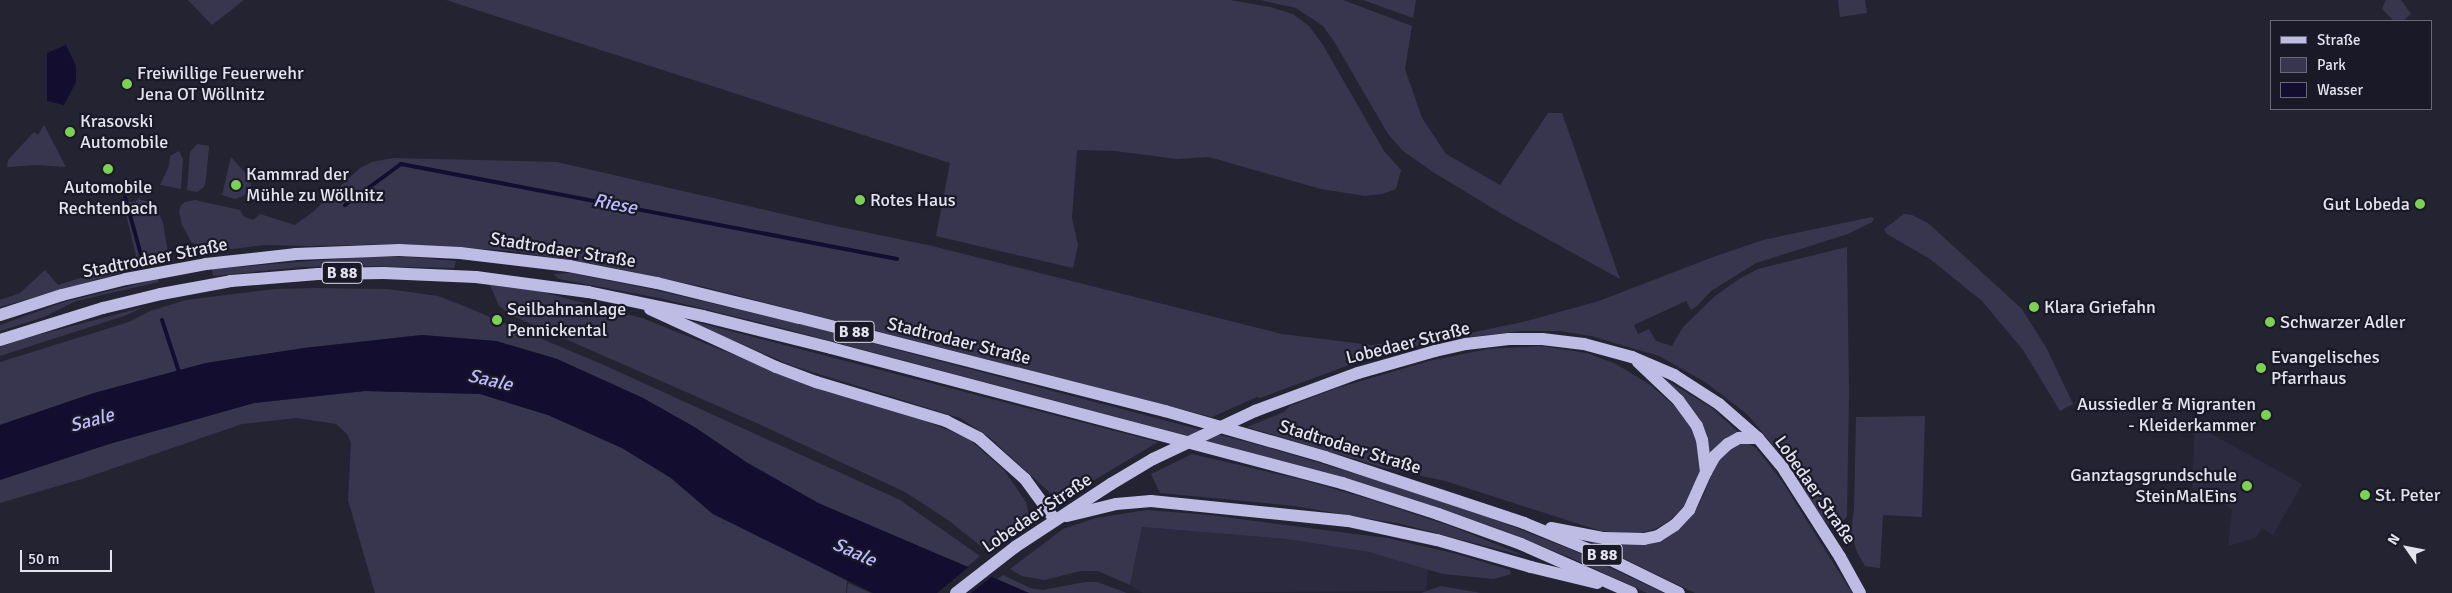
<!DOCTYPE html>
<html>
<head>
<meta charset="utf-8">
<style>
	body { margin:0 }
	#map { position:relative; width:2452px; height:593px; overflow:hidden; background:#242332; font-family:Signika,sans-serif }
	div>[style] { position:absolute }
	[style*='--x'] { left:calc(var(--x)*1px); top:calc(var(--y)*1px); width:calc(var(--w)*1px); rotate:calc(var(--a)*1deg) }
	.built>* { inset:0; background:#2b2a3f }
	.green>* { inset:0; background:#37364e }
	.water>* { inset:0; background:#130d2f }
	.pier>* { inset:0; background:#242332 }
	.stream>* { height:4px; margin:-2px; padding:0 2px; transform-origin:2px; border-radius:2px; background:#130d2f }
	.major>* { height:12px; margin:-6px; padding:0 6px; transform-origin:6px; border-radius:6px; background:#bebce4 }
	.dots>* { width:14px; height:14px; translate:-50% -50%; box-sizing:border-box; border:2px solid #1a1928; border-radius:50% }
	span { translate:-50% -50%; white-space:nowrap; text-align:center; line-height:1.15; -webkit-text-stroke:4.5px #1a1928; paint-order:stroke }
	.shield-label span { padding:1px 4px; background:#1a1928; border:1px solid; border-radius:4px; -webkit-text-stroke-width:0 }
	.shield-label { font-size:16px; color:#e3e2ed; font-weight:700 }
	.poi-label { font-size:18px; color:#e3e2ed }
	.left { translate:0 -50%; text-align:left }
	.right { translate:-100% -50%; text-align:right }
	.street-label { font-size:18px; color:#e3e2ed }
	.water-label { font-size:19px; color:#bebafe; font-style:italic }
	.legend { position:absolute; left:2270px; top:20px; width:162px; height:90px; box-sizing:border-box; background:#1a1928; border:1px solid #6a6977; margin:0; padding:6px 9px; list-style:none; font-size:15px; color:#e3e2ed }
	.legend li { display:flex; align-items:center; gap:10px; height:25px }
	.legend b { width:25px; border:1px solid #6a6977 }
	.north { position:absolute; left:2382px; top:523px; width:50px; height:50px; -webkit-text-stroke:4px #1a1928; paint-order:stroke; rotate:303deg; font-size:14px; font-weight:700; line-height:20px; text-align:center; color:#e3e2ed }
	.north::after { content:''; display:block; margin:auto; width:18px; height:22px; background:#e3e2ed; clip-path:polygon(50% 0,100% 100%,50% 72%,0 100%) }
	.scale { position:absolute; left:20px; top:550px; width:92px; height:22px; box-sizing:border-box; border:2px solid #e3e2ed; border-top:0; padding-left:6px; font-size:15px; line-height:18px; white-space:nowrap; color:#e3e2ed; -webkit-text-stroke:4px #1a1928; paint-order:stroke }
</style>
</head>
<body>
<div id="map">
	<div class="built">
		<div style="clip-path:polygon(2195px 425px,2302px 484px,2273px 535px,2262px 528px,2256px 538px,2228px 546px,2232px 510px,2222px 503px,2223px 499px,2192px 488px)"></div>
		<div style="clip-path:polygon(1142px 527px,1286px 539px,1369px 552px,1428px 569px,1426px 591px,1143px 593px,1130px 585px)"></div>
	</div>
	<div class="green">
		<div style="clip-path:polygon(188px 0,244px 0,212px 25px)"></div>
		<div style="clip-path:polygon(446px 0,1230px 0,1270px 7px,1293px 14px,1309px 26px,1323px 45px,1384px 151px,1401px 170px,1396px 189px,1382px 194px,1365px 196px,1321px 189px,1209px 157px,1177px 159px,1115px 151px,1077px 150px,1072px 218px,1078px 245px,1073px 268px,936px 236px,950px 163px)"></div>
		<div style="clip-path:polygon(1260px 0,1343px 0,1412px 26px,1405px 69px,1422px 118px,1446px 154px,1500px 185px,1548px 113px,1562px 113px,1620px 279px,1504px 215px,1433px 172px,1403px 151px,1388px 134px,1335px 43px,1323px 26px,1296px 8px)"></div>
		<div style="clip-path:polygon(1363px 0,1416px 0,1413px 18px)"></div>
		<div style="clip-path:polygon(1838px 0,1865px 0,1867px 13px,1840px 17px)"></div>
		<div style="clip-path:polygon(2386px 0,2401px 0,2411px 14px,2403px 21px,2394px 21px,2382px 9px)"></div>
		<div style="clip-path:polygon(44px 125px,66px 167px,37px 165px,7px 167px,8px 160px,34px 132px,38px 135px)"></div>
		<div style="clip-path:polygon(197px 144px,209px 146px,206px 179px,204px 187px,197px 192px,187px 190px,190px 152px)"></div>
		<div style="clip-path:polygon(179px 151px,183px 159px,181px 189px,160px 185px,169px 166px,170px 156px)"></div>
		<div style="clip-path:polygon(231px 157px,250px 178px,251px 185px,245px 195px,235px 199px,222px 195px)"></div>
		<div style="clip-path:polygon(393px 158px,557px 162px,826px 224px,932px 246px,1282px 334px,1371px 345px,1456px 335px,1457px 337px,1407px 348px,1344px 367px,1260px 398px,1257px 397px,1212px 417px,704px 287px,605px 266px,513px 251px,398px 244px,310px 246px,264px 245px,208px 252px,208px 246px,192px 243px,182px 225px,179px 211px,181px 205px,185px 202px,195px 200px,240px 210px,243px 216px,253px 220px,260px 214px,295px 225px,314px 211px,360px 168px,372px 162px)"></div>
		<div style="clip-path:polygon(138px 199px,150px 202px,158px 211px,163px 223px,168px 253px,162px 261px,0 307px,0 300px,20px 293px,45px 270px,58px 285px,93px 274px,138px 264px,123px 202px,135px 202px)"></div>
		<div style="clip-path:polygon(1904px 214px,1912px 215px,1928px 223px,2022px 309px,2047px 349px,2073px 404px,2060px 411px,2023px 350px,1982px 301px,1930px 259px,1887px 234px,1884px 229px)"></div>
		<div style="clip-path:polygon(1872px 217px,1874px 219px,1872px 222px,1848px 234px,1756px 263px,1711px 291px,1697px 306px,1691px 310px,1686px 301px,1634px 325px,1638px 334px,1649px 329px,1656px 341px,1672px 346px,1683px 327px,1715px 296px,1739px 279px,1758px 269px,1847px 247px,1849px 394px,1847px 516px,1839px 527px,1831px 526px,1822px 518px,1785px 460px,1748px 415px,1705px 382px,1659px 356px,1591px 336px,1560px 331px,1522px 331px,1470px 337px,1469px 333px,1523px 322px,1599px 301px,1713px 257px,1763px 240px)"></div>
		<div style="clip-path:polygon(361px 257px,409px 257px,456px 261px,454px 268px,361px 266px,302px 267px,213px 276px,212px 269px)"></div>
		<div style="clip-path:polygon(570px 273px,655px 290px,799px 324px,1266px 447px,1393px 485px,1496px 520px,1572px 550px,1664px 593px,1647px 593px,1569px 557px,1494px 527px,1336px 475px,778px 327px,659px 298px,559px 279px,553px 274px)"></div>
		<div style="clip-path:polygon(158px 279px,159px 282px,76px 301px,44px 317px,0 331px,0 325px,64px 302px)"></div>
		<div style="clip-path:polygon(490px 285px,538px 291px,642px 318px,824px 391px,910px 415px,968px 438px,1004px 470px,1026px 502px,1029px 516px,1024px 523px,987px 551px,948px 520px,905px 492px,761px 425px,511px 315px,499px 306px)"></div>
		<div style="clip-path:polygon(313px 288px,387px 289px,438px 296px,464px 306px,606px 366px,900px 500px,980px 556px,967px 567px,818px 503px,746px 462px,696px 428px,643px 398px,557px 359px,496px 341px,422px 335px,304px 348px,206px 363px,94px 393px,0 425px,0 362px,129px 322px,150px 311px,186px 300px,275px 289px)"></div>
		<div style="clip-path:polygon(144px 307px,124px 316px,0 356px,0 347px,23px 339px)"></div>
		<div style="clip-path:polygon(684px 319px,1158px 442px,1059px 501px,989px 437px,960px 418px,793px 366px)"></div>
		<div style="clip-path:polygon(1541px 346px,1587px 353px,1616px 364px,1649px 384px,1678px 409px,1691px 428px,1697px 442px,1700px 468px,1697px 480px,1685px 505px,1669px 521px,1655px 529px,1638px 534px,1601px 531px,1445px 481px,1381px 467px,1247px 427px,1284px 412px,1290px 406px,1334px 389px,1429px 361px,1488px 349px)"></div>
		<div style="clip-path:polygon(1660px 376px,1712px 408px,1739px 433px,1710px 453px,1707px 437px)"></div>
		<div style="clip-path:polygon(365px 391px,480px 394px,548px 415px,622px 448px,671px 478px,713px 514px,792px 552px,847px 581px,846px 593px,375px 593px,348px 500px,351px 443px,347px 434px,336px 424px,297px 418px,242px 424px,85px 478px,0 503px,0 480px,109px 444px,254px 403px)"></div>
		<div style="clip-path:polygon(1925px 416px,1922px 517px,1883px 515px,1880px 568px,1865px 566px,1857px 552px,1851px 533px,1854px 509px,1856px 417px)"></div>
		<div style="clip-path:polygon(1747px 443px,1756px 448px,1782px 481px,1852px 593px,1695px 593px,1583px 539px,1616px 545px,1642px 544px,1694px 513px,1705px 492px,1715px 464px,1733px 446px)"></div>
		<div style="clip-path:polygon(1192px 454px,1303px 480px,1369px 499px,1453px 527px,1528px 557px,1401px 524px,1294px 506px,1160px 493px,1151px 474px)"></div>
		<div style="clip-path:polygon(1147px 510px,1209px 515px,1387px 538px,1457px 554px,1510px 570px,1511px 574px,1494px 579px,1443px 574px,1369px 552px,1286px 539px,1142px 527px,1130px 585px,1098px 571px,1081px 571px,1044px 580px,1022px 576px,1010px 569px,1063px 529px,1096px 518px)"></div>
		<div style="clip-path:polygon(1003px 575px,1030px 588px,1043px 590px,1085px 582px,1097px 582px,1127px 593px,1029px 593px,997px 579px)"></div>
		<div style="clip-path:polygon(848px 583px,871px 593px,847px 593px)"></div>
		<div style="clip-path:polygon(1441px 586px,1481px 593px,1421px 593px)"></div>
	</div>
	<div class="water">
		<div style="clip-path:polygon(66px 45px,76px 66px,76px 82px,64px 105px,47px 101px,47px 53px)"></div>
		<div style="clip-path:polygon(422px 335px,496px 341px,557px 359px,643px 398px,696px 428px,746px 462px,818px 503px,1029px 593px,873px 593px,713px 514px,671px 478px,622px 448px,548px 415px,480px 394px,365px 391px,254px 403px,109px 444px,0 480px,0 425px,94px 393px,206px 363px,304px 348px)"></div>
	</div>
	<div class="pier">
		<div style="clip-path:polygon(971px 565px,994px 575px,971px 593px,937px 593px)"></div>
	</div>
	<div class="stream">
		<div style="--x:125;--y:197;--w:67;--a:74.5"></div>
		<div style="--x:345;--y:205;--w:69;--a:-36.2"></div>
		<div style="--x:401;--y:164;--w:505;--a:10.84"></div>
		<div style="--x:162;--y:320;--w:58;--a:71.9"></div>
	</div>
	<div class="major">
		<div style="--x:650;--y:309;--w:139;--a:24.7"></div>
		<div style="--x:776;--y:367;--w:43;--a:20.6"></div>
		<div style="--x:816;--y:382;--w:136;--a:16.7"></div>
		<div style="--x:946;--y:421;--w:37;--a:27"></div>
		<div style="--x:979;--y:438;--w:62;--a:41.7"></div>
		<div style="--x:1025;--y:479;--w:51;--a:53.8"></div>
		<div style="--x:0;--y:315;--w:65;--a:-17.9"></div>
		<div style="--x:62;--y:295;--w:66;--a:-14"></div>
		<div style="--x:126;--y:279;--w:81;--a:-10.6"></div>
		<div style="--x:206;--y:264;--w:91;--a:-6.3"></div>
		<div style="--x:296;--y:254;--w:103;--a:-2.2"></div>
		<div style="--x:399;--y:250;--w:61;--a:2.8"></div>
		<div style="--x:460;--y:253;--w:110;--a:6.8"></div>
		<div style="--x:569;--y:266;--w:90;--a:10.9"></div>
		<div style="--x:657;--y:283;--w:147;--a:13.8"></div>
		<div style="--x:800;--y:318;--w:377;--a:14.3"></div>
		<div style="--x:1165;--y:411;--w:166;--a:16"></div>
		<div style="--x:1325;--y:457;--w:210;--a:18.3"></div>
		<div style="--x:1524;--y:523;--w:79;--a:22.3"></div>
		<div style="--x:1597;--y:553;--w:91;--a:26"></div>
		<div style="--x:0;--y:340;--w:108;--a:-17.3"></div>
		<div style="--x:103;--y:308;--w:60;--a:-13.6"></div>
		<div style="--x:161;--y:294;--w:71;--a:-10.5"></div>
		<div style="--x:231;--y:281;--w:87;--a:-4.6"></div>
		<div style="--x:318;--y:274;--w:66;--a:-0.9"></div>
		<div style="--x:384;--y:273;--w:92;--a:2.5"></div>
		<div style="--x:476;--y:277;--w:113;--a:7.6"></div>
		<div style="--x:588;--y:292;--w:117;--a:11.8"></div>
		<div style="--x:703;--y:316;--w:132;--a:14"></div>
		<div style="--x:831;--y:348;--w:529;--a:14.8"></div>
		<div style="--x:1342;--y:483;--w:101;--a:17.9"></div>
		<div style="--x:1438;--y:514;--w:88;--a:19.9"></div>
		<div style="--x:1521;--y:544;--w:121;--a:23.8"></div>
		<div style="--x:1706;--y:472;--w:18;--a:-61"></div>
		<div style="--x:1715;--y:456;--w:18;--a:-43"></div>
		<div style="--x:1728;--y:444;--w:13;--a:-29"></div>
		<div style="--x:1739;--y:438;--w:19;--a:0"></div>
		<div style="--x:1067;--y:516;--w:50;--a:-13.8"></div>
		<div style="--x:1116;--y:504;--w:35;--a:-5"></div>
		<div style="--x:1151;--y:501;--w:198;--a:5.8"></div>
		<div style="--x:1348;--y:521;--w:91;--a:12.1"></div>
		<div style="--x:1437;--y:540;--w:98;--a:16"></div>
		<div style="--x:1531;--y:567;--w:68;--a:13.6"></div>
		<div style="--x:1551;--y:528;--w:54;--a:10.7"></div>
		<div style="--x:1604;--y:538;--w:40;--a:1.4"></div>
		<div style="--x:1644;--y:539;--w:14;--a:-12"></div>
		<div style="--x:1658;--y:536;--w:20;--a:-33"></div>
		<div style="--x:1675;--y:525;--w:21;--a:-47"></div>
		<div style="--x:1689;--y:510;--w:42;--a:-65.9"></div>
		<div style="--x:1706;--y:472;--w:32;--a:-97"></div>
		<div style="--x:1702;--y:440;--w:15;--a:-110"></div>
		<div style="--x:1697;--y:426;--w:32;--a:-126"></div>
		<div style="--x:1678;--y:400;--w:55;--a:-136.5"></div>
		<div style="--x:956;--y:593;--w:75;--a:-37.9"></div>
		<div style="--x:1015;--y:547;--w:115;--a:-33.3"></div>
		<div style="--x:1111;--y:484;--w:49;--a:-30.8"></div>
		<div style="--x:1153;--y:459;--w:113;--a:-25.2"></div>
		<div style="--x:1255;--y:411;--w:110;--a:-20.3"></div>
		<div style="--x:1358;--y:373;--w:80;--a:-15.9"></div>
		<div style="--x:1435;--y:351;--w:32;--a:-13"></div>
		<div style="--x:1466;--y:344;--w:43;--a:-6.6"></div>
		<div style="--x:1509;--y:339;--w:33;--a:0"></div>
		<div style="--x:1542;--y:339;--w:42;--a:6.8"></div>
		<div style="--x:1584;--y:344;--w:50;--a:15.2"></div>
		<div style="--x:1632;--y:357;--w:46;--a:23.2"></div>
		<div style="--x:1674;--y:375;--w:54;--a:32.8"></div>
		<div style="--x:1719;--y:404;--w:52;--a:41.1"></div>
		<div style="--x:1758;--y:438;--w:35;--a:50"></div>
		<div style="--x:1781;--y:465;--w:109;--a:57.3"></div>
		<div style="--x:1840;--y:557;--w:41;--a:60.9"></div>
	</div>
	<div class="dots">
		<div style="left:127px;top:84px;background:#7cd154"></div>
		<div style="left:70px;top:132px;background:#7cd154"></div>
		<div style="left:108px;top:169px;background:#7cd154"></div>
		<div style="left:236px;top:185px;background:#7cd154"></div>
		<div style="left:860px;top:200px;background:#7cd154"></div>
		<div style="left:2420px;top:204px;background:#7cd154"></div>
		<div style="left:2034px;top:307px;background:#7cd154"></div>
		<div style="left:497px;top:320px;background:#7cd154"></div>
		<div style="left:2270px;top:322px;background:#7cd154"></div>
		<div style="left:2261px;top:368px;background:#7cd154"></div>
		<div style="left:2266px;top:415px;background:#7cd154"></div>
		<div style="left:2247px;top:486px;background:#7cd154"></div>
		<div style="left:2365px;top:495px;background:#7cd154"></div>
	</div>
	<div class="shield-label">
		<span style="left:342px;top:273px">B 88</span>
		<span style="left:854px;top:332px">B 88</span>
		<span style="left:1602px;top:555px">B 88</span>
	</div>
	<div class="poi-label">
		<span class="left" style="left:137px;top:84px">Freiwillige Feuerwehr<br>Jena OT Wöllnitz</span>
		<span class="left" style="left:80px;top:132px">Krasovski<br>Automobile</span>
		<span class="left" style="left:246px;top:185px">Kammrad der<br>Mühle zu Wöllnitz</span>
		<span style="left:108px;top:198px">Automobile<br>Rechtenbach</span>
		<span class="left" style="left:870px;top:200px">Rotes Haus</span>
		<span class="right" style="left:2410px;top:204px">Gut Lobeda</span>
		<span class="left" style="left:2044px;top:307px">Klara Griefahn</span>
		<span class="left" style="left:507px;top:320px">Seilbahnanlage<br>Pennickental</span>
		<span class="left" style="left:2280px;top:322px">Schwarzer Adler</span>
		<span class="left" style="left:2271px;top:368px">Evangelisches<br>Pfarrhaus</span>
		<span class="right" style="left:2256px;top:415px">Aussiedler &amp; Migranten<br>- Kleiderkammer</span>
		<span class="right" style="left:2237px;top:486px">Ganztagsgrundschule<br>SteinMalEins</span>
		<span class="left" style="left:2375px;top:495px">St. Peter</span>
	</div>
	<div class="street-label">
		<span style="left:563px;top:250px;rotate:9deg">Stadtrodaer Straße</span>
		<span style="left:155px;top:258px;rotate:-11deg">Stadtrodaer Straße</span>
		<span style="left:959px;top:341px;rotate:14deg">Stadtrodaer Straße</span>
		<span style="left:1408px;top:343px;rotate:-14deg">Lobedaer Straße</span>
		<span style="left:1350px;top:447px;rotate:17deg">Stadtrodaer Straße</span>
		<span style="left:1815px;top:490px;rotate:55deg">Lobedaer Straße</span>
		<span style="left:1037px;top:513px;rotate:-34deg">Lobedaer Straße</span>
	</div>
	<div class="water-label">
		<span style="left:615px;top:205px;rotate:11deg">Riese</span>
		<span style="left:490px;top:381px;rotate:13deg">Saale</span>
		<span style="left:92px;top:421px;rotate:-15deg">Saale</span>
		<span style="left:854px;top:553px;rotate:24deg">Saale</span>
	</div>
	<ul class="legend">
	<li><b style="height:6px;background:#bebce4"></b>Straße</li>
	<li><b style="height:14px;background:#37364e"></b>Park</li>
	<li><b style="height:14px;background:#130d2f"></b>Wasser</li>
	</ul>
	<div class="north">N</div>
	<div class="scale">50 m</div>
</div>
</body>
</html>
